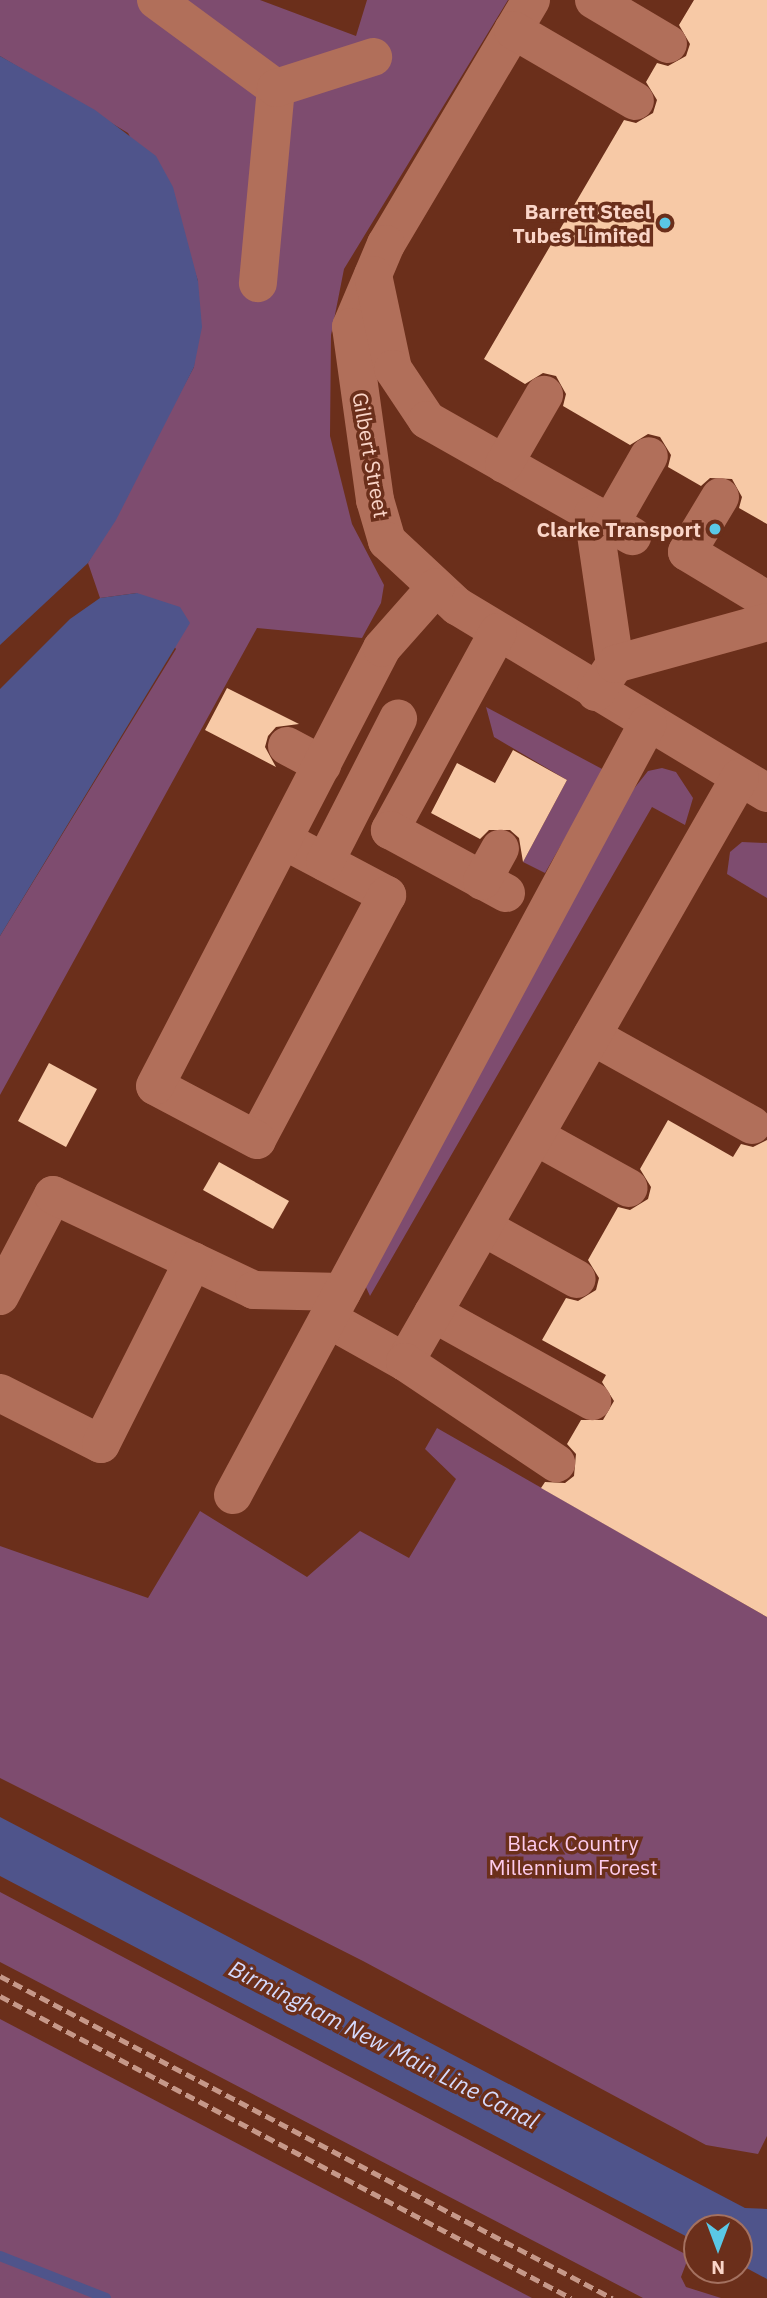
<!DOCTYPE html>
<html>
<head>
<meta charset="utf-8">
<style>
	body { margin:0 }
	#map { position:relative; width:767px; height:2298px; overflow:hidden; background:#6b2f1b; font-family:"IBM Plex Sans",sans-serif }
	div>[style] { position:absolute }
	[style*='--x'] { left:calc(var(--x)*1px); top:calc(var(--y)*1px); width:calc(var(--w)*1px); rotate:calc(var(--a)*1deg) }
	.green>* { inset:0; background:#7e4c6f }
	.water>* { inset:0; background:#4f548b }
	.stream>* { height:10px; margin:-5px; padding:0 5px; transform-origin:5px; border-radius:5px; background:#4f548b }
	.building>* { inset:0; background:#f7c9a6 }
	.minor>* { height:38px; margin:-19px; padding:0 19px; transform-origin:19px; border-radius:19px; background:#b16f5a }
	.rail>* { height:5px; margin-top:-2.5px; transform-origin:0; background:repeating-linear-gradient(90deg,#c69889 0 10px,transparent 0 15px) }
	.dots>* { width:19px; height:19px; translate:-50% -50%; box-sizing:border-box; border:4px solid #6b2f1b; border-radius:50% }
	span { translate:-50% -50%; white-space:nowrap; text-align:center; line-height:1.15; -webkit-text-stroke:7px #6b2f1b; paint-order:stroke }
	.poi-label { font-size:21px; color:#fad5c8; font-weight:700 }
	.right { translate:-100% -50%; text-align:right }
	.street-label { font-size:21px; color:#fad5c8 }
	.park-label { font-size:21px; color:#fdcbec }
	.water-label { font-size:23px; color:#d5dafd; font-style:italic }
	.north { position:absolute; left:683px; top:2214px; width:70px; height:70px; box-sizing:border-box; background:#6b2f1b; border:2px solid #a47160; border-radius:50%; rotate:180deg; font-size:19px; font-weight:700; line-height:28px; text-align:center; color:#fad5c8 }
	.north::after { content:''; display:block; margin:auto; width:24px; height:32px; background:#5ac8e6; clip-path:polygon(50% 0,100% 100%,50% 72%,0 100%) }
</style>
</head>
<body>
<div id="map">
	<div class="green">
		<div style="clip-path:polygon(0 0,260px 0,356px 36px,367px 0,508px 0,344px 269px,331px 335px,330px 436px,352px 524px,384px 585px,381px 603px,362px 638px,257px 628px,0 1095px,0 936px,176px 649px,137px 593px,100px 598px,88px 563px,194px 367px,198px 281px,183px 237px,128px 133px,0 56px)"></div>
		<div style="clip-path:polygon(486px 707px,604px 770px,545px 873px,523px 862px,567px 780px,494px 737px)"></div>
		<div style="clip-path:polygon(662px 768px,676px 772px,693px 798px,685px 825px,652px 807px,370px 1296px,365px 1285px,629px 795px,648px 771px)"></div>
		<div style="clip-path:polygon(742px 842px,767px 843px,767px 898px,727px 874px,730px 852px)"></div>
		<div style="clip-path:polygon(437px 1428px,767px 1617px,767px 2136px,758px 2154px,706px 2145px,363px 1961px,0 1778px,0 1546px,148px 1598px,200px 1511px,307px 1577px,360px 1531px,409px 1558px,456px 1479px,425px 1449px)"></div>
		<div style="clip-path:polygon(0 1892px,689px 2256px,681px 2277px,686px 2287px,721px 2298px,643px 2298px,0 1962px)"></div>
		<div style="clip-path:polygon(0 2019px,532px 2298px,0 2298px)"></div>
	</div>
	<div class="water">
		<div style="clip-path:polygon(0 56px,95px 110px,156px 156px,173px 187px,198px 281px,202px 327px,194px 367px,116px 520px,88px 563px,0 645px)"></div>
		<div style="clip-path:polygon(137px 593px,180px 607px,190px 623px,0 936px,0 689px,70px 619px,100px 598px)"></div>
		<div style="clip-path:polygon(0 1817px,745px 2208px,767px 2209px,767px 2279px,739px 2264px,739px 2228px,697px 2228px,697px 2242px,0 1876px)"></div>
	</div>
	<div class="stream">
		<div style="--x:0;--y:2256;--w:114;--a:21.6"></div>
	</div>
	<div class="building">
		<div style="clip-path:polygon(694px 0,767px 0,767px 524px,739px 508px,742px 497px,732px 479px,710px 478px,701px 486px,668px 467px,671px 455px,660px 437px,648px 434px,630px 445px,563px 406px,566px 394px,556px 376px,543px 373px,525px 384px,484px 359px,624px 120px,636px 123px,653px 113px,657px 100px,646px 82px,657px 63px,668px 66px,686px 56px,690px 44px,679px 25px)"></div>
		<div style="clip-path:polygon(227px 688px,299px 724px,276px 727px,268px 736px,265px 747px,276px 767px,205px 730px)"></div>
		<div style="clip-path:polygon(513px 750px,567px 780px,523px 862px,519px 838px,510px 830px,489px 830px,480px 839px,431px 813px,457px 763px,495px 783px)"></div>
		<div style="clip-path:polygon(49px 1063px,97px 1089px,66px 1147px,18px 1121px)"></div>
		<div style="clip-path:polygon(668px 1120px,733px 1157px,741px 1144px,753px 1147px,767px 1140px,767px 1617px,541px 1488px,545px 1482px,565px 1483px,574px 1476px,576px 1454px,567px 1444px,581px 1420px,603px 1420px,614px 1401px,602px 1382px,606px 1375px,542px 1340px,566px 1298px,578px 1301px,596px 1290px,599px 1278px,588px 1260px,618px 1207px,630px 1210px,648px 1199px,651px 1187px,640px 1169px)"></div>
		<div style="clip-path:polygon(219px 1162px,289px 1201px,273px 1229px,203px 1190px)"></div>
	</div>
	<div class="minor">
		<div style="--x:156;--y:0;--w:149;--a:36.3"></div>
		<div style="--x:276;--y:88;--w:196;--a:95.3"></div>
		<div style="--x:531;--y:0;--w:284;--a:120.7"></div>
		<div style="--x:386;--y:244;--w:90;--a:112.9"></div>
		<div style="--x:351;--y:327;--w:175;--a:82.1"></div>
		<div style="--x:375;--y:500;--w:43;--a:73.7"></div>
		<div style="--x:387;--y:541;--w:96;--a:42.9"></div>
		<div style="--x:457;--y:606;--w:362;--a:31.1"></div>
		<div style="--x:594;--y:0;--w:86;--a:30.7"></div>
		<div style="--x:513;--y:30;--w:141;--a:30.2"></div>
		<div style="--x:276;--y:88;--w:102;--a:-17.7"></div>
		<div style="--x:373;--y:275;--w:96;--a:78"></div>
		<div style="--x:393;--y:369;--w:61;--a:56.3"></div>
		<div style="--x:427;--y:420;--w:236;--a:29.5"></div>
		<div style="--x:504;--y:464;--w:80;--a:-59.9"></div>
		<div style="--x:720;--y:497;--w:64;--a:121"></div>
		<div style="--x:687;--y:552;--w:93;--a:31"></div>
		<div style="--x:593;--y:514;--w:152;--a:81.7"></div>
		<div style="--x:615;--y:664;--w:34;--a:124"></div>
		<div style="--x:610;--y:524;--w:78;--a:-60.2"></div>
		<div style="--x:498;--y:632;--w:226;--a:118.6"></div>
		<div style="--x:390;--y:830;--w:132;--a:28.5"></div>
		<div style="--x:615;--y:664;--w:158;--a:-15.4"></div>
		<div style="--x:287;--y:746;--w:40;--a:28"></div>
		<div style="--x:283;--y:840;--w:118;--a:27.9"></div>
		<div style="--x:387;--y:895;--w:277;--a:118"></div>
		<div style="--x:257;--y:1140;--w:115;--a:-152.1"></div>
		<div style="--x:155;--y:1086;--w:493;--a:-62.6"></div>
		<div style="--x:382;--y:648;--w:81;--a:-48.5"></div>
		<div style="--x:325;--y:862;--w:161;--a:-63"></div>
		<div style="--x:482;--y:881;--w:37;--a:-61"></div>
		<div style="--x:592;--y:1036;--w:183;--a:29.1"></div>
		<div style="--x:535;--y:1136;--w:107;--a:29"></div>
		<div style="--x:483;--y:1227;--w:107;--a:29"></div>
		<div style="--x:0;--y:1296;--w:114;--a:-62.3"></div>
		<div style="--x:53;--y:1195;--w:222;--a:25.3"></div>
		<div style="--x:254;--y:1290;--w:88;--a:1.3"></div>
		<div style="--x:433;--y:1313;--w:182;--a:29"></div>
		<div style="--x:328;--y:1319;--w:88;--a:29.2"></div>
		<div style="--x:405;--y:1362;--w:674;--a:-60.2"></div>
		<div style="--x:405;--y:1362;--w:182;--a:33.8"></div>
		<div style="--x:0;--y:1393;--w:113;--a:26.8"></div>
		<div style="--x:101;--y:1444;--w:205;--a:-63.3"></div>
		<div style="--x:233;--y:1495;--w:876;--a:-61.74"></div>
	</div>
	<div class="rail">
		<div style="--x:0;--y:1976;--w:692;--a:27.75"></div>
		<div style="--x:0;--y:1996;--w:646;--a:27.87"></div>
	</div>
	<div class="dots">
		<div style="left:665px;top:223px;background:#5ac8e6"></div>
		<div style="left:715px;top:529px;background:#5ac8e6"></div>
	</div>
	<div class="poi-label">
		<span class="right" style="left:651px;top:223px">Barrett Steel<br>Tubes Limited</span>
		<span class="right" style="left:701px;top:529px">Clarke Transport</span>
	</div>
	<div class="street-label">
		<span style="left:371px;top:455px;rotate:80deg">Gilbert Street</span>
	</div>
	<div class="park-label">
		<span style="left:573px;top:1855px">Black Country<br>Millennium Forest</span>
	</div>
	<div class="water-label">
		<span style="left:384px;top:2044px;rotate:27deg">Birmingham New Main Line Canal</span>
	</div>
	<div class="north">N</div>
</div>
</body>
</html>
